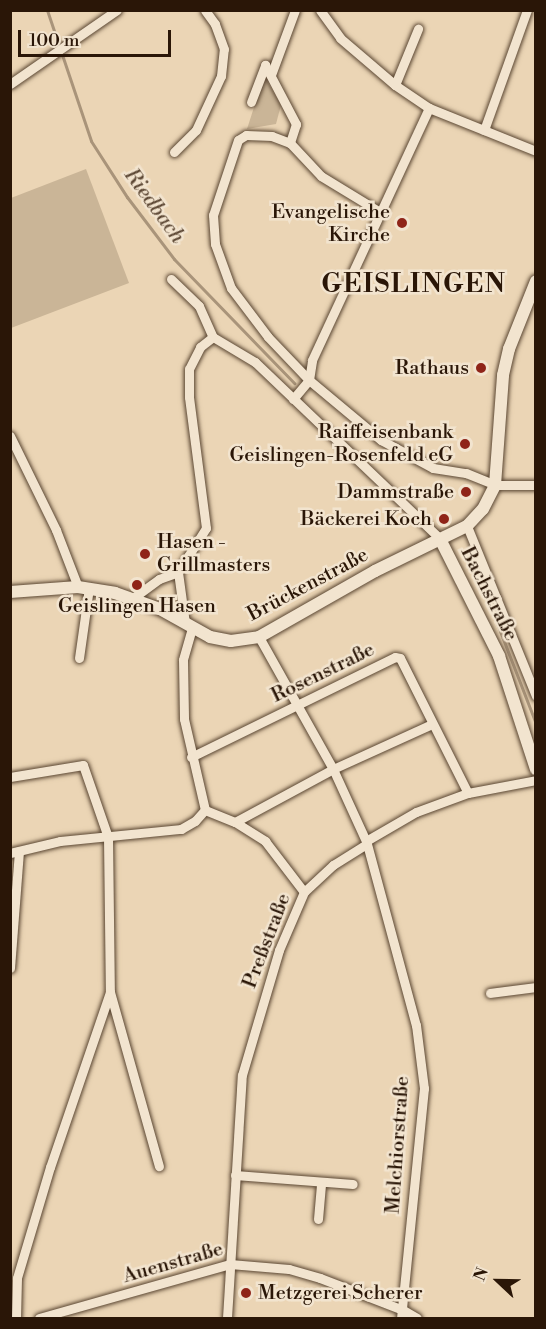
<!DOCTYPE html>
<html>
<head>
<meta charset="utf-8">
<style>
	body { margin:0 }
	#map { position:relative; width:546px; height:1329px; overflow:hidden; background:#ebd5b5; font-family:"Libre Bodoni",serif }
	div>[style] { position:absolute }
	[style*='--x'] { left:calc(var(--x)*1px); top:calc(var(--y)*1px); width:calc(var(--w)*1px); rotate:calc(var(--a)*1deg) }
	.green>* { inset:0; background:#cab597 }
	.stream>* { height:3px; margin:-1.5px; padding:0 1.5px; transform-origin:1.5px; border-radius:1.5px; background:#a9947a }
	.roads { filter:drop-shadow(0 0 2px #5a4632) drop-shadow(0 0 2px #5a4632) }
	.street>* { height:9px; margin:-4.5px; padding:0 4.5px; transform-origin:4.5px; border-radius:4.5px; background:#f2e4cf }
	.secondary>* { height:12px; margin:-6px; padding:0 6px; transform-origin:6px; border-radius:6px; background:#f2e4cf }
	.dots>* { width:16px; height:16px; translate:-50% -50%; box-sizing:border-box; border:3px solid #f2e4cf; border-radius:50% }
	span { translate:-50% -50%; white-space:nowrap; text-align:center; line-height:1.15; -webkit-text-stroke:5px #f2e4cf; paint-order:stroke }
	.poi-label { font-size:20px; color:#2a1607 }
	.right { translate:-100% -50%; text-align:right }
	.left { translate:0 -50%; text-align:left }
	.street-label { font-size:20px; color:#2a1607 }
	.water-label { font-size:21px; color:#5d4835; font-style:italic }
	.district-label { font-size:26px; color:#2a1607; font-weight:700; letter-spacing:1.5px }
	.frame { position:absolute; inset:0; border:12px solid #2a1607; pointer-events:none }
	.north { position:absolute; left:468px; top:1251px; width:60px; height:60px; -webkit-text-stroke:4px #f2e4cf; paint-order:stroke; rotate:292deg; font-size:16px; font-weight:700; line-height:24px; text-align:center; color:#2a1607 }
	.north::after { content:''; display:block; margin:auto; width:21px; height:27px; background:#2a1607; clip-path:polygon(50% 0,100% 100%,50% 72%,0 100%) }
	.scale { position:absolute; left:18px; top:30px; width:153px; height:27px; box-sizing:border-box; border:3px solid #2a1607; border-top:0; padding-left:8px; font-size:18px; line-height:21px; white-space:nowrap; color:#2a1607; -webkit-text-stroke:4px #f2e4cf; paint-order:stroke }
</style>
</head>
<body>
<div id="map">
	<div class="green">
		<div style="clip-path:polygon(264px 76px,281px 105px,276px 124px,247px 129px)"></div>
		<div style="clip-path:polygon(86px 169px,129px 283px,11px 328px,11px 198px)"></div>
	</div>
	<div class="stream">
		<div style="--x:47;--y:10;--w:138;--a:71.4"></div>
		<div style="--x:91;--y:141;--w:67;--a:57.3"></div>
		<div style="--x:127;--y:197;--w:78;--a:52.8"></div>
		<div style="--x:174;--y:259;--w:173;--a:45.9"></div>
		<div style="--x:467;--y:556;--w:30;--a:62"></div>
		<div style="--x:481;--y:582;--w:152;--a:68.8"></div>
	</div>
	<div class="roads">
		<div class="street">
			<div style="--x:320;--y:10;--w:34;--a:54"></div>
			<div style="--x:340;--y:38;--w:72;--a:40.5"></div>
			<div style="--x:395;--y:85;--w:41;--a:34.1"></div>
			<div style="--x:429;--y:108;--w:115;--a:21.9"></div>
			<div style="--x:265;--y:65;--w:67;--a:62.3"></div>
			<div style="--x:296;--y:124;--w:20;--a:108"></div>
			<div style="--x:271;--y:75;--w:69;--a:-69.7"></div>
			<div style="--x:10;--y:84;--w:130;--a:-34.7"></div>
			<div style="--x:395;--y:85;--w:61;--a:-67.7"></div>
			<div style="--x:251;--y:102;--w:40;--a:-69"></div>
			<div style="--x:484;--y:130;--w:127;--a:-70.3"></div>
			<div style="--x:174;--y:152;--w:31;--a:-45"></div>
			<div style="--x:196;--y:130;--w:60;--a:-65.2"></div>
			<div style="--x:221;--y:76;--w:27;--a:-84"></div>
			<div style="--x:224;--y:49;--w:27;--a:-110"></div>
			<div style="--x:215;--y:24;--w:17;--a:-126"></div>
			<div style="--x:380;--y:212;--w:69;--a:-148.6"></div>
			<div style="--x:321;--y:176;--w:45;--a:-133.2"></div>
			<div style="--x:290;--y:143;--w:19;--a:-159"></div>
			<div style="--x:272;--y:136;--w:26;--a:-178"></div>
			<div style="--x:246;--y:135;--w:9;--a:148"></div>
			<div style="--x:238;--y:140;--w:79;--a:108.4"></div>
			<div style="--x:213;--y:215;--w:29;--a:86"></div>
			<div style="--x:215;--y:244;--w:47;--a:70"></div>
			<div style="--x:231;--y:288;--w:61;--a:52.9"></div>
			<div style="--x:268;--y:337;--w:59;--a:46.4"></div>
			<div style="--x:309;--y:380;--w:94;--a:39.8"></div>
			<div style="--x:381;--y:440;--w:59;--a:28.3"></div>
			<div style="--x:433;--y:468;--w:33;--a:9"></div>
			<div style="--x:466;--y:473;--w:31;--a:22"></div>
			<div style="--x:495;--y:485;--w:41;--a:0"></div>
			<div style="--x:171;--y:279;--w:39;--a:44"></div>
			<div style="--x:199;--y:306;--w:34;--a:66"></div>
			<div style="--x:213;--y:337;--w:49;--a:30.8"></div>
			<div style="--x:255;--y:362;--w:256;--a:43.7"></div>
			<div style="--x:293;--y:399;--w:25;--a:-50"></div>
			<div style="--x:309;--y:380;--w:20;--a:-81"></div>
			<div style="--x:312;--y:360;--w:278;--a:-65.1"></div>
			<div style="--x:10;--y:436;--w:105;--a:63.9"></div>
			<div style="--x:56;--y:530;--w:61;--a:68.9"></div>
			<div style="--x:467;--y:526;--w:183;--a:67.9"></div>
			<div style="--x:178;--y:572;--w:52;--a:-57.5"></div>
			<div style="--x:206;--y:528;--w:132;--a:-97.4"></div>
			<div style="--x:189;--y:397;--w:28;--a:-90"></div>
			<div style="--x:189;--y:369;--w:25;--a:-63"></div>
			<div style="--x:200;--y:347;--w:16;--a:-38"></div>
			<div style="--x:178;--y:572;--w:51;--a:82.2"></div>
			<div style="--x:133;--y:598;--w:32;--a:-36"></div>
			<div style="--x:159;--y:579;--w:20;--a:-20"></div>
			<div style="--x:192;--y:628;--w:33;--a:106"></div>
			<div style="--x:183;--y:660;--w:59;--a:89"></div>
			<div style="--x:184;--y:719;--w:93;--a:77"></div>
			<div style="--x:205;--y:810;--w:32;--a:22"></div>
			<div style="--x:235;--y:822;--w:36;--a:32"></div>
			<div style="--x:265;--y:841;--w:64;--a:52.6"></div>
			<div style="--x:259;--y:637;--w:151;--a:60.7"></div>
			<div style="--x:333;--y:769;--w:79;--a:65.4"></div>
			<div style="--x:79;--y:658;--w:71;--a:-81.9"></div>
			<div style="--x:191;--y:757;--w:227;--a:-26.1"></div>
			<div style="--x:395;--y:657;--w:5;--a:11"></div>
			<div style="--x:400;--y:658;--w:151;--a:63.3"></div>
			<div style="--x:10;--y:777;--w:74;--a:-9.3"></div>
			<div style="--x:83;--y:765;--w:76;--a:70.9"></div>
			<div style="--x:108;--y:837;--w:155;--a:89.3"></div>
			<div style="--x:110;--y:992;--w:185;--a:108.9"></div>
			<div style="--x:50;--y:1167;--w:116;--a:106.6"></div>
			<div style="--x:17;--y:1278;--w:40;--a:91.4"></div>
			<div style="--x:235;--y:822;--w:111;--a:-28.4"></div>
			<div style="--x:333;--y:769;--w:109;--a:-24.4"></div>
			<div style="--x:367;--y:844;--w:188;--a:74.9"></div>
			<div style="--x:416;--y:1025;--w:64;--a:82.8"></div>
			<div style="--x:424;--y:1088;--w:231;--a:95.7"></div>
			<div style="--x:10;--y:853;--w:51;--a:-13.5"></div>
			<div style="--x:60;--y:841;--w:122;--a:-5.7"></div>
			<div style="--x:181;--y:829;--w:16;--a:-30"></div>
			<div style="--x:195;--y:821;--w:15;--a:-48"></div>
			<div style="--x:10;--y:968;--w:117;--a:-85.6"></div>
			<div style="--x:110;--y:992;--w:181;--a:74.3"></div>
			<div style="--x:490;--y:993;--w:46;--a:-7.4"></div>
			<div style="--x:235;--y:1175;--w:118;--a:4.4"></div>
			<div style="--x:318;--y:1219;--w:37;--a:-85"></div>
			<div style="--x:39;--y:1318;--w:198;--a:-15.8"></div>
			<div style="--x:230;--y:1264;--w:59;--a:4.8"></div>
			<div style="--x:289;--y:1269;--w:32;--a:16"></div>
			<div style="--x:320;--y:1278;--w:89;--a:21.1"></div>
			<div style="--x:403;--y:1310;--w:16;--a:30"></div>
			<div style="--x:227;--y:1318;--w:243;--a:-86.5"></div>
			<div style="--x:242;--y:1075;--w:130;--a:-73.5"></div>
			<div style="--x:279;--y:950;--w:63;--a:-66.7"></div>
			<div style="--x:304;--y:892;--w:40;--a:-43"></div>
			<div style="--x:333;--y:865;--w:40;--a:-32"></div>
			<div style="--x:367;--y:844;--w:3;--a:-108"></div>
			<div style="--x:366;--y:841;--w:58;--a:-30.1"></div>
			<div style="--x:416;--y:812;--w:55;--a:-20.1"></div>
			<div style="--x:468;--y:793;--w:69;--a:-10.8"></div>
		</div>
		<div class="secondary">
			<div style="--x:440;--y:539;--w:131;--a:63.2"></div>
			<div style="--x:499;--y:656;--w:119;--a:71.9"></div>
			<div style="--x:10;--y:592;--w:68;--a:-4.2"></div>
			<div style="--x:78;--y:587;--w:37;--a:9"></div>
			<div style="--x:115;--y:593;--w:48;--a:19.6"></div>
			<div style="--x:160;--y:609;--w:57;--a:29.2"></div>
			<div style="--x:210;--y:637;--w:21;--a:11"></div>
			<div style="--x:231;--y:641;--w:28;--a:-8"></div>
			<div style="--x:259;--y:637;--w:133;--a:-29.6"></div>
			<div style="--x:375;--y:571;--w:102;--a:-26.1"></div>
			<div style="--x:467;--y:526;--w:23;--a:-47"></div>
			<div style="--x:483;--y:509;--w:27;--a:-63"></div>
			<div style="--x:495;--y:485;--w:110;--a:-85.8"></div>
			<div style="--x:503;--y:375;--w:27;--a:-77"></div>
			<div style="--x:509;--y:349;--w:73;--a:-68.3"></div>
		</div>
	</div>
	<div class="dots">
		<div style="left:402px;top:223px;background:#8f2418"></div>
		<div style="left:481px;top:368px;background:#8f2418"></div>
		<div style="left:465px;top:444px;background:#8f2418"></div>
		<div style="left:466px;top:492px;background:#8f2418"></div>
		<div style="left:444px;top:519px;background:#8f2418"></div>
		<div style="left:145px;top:554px;background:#8f2418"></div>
		<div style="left:137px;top:585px;background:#8f2418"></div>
		<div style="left:246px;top:1293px;background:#8f2418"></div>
	</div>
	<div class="poi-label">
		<span class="right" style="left:390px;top:224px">Evangelische<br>Kirche</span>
		<span class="right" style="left:469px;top:368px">Rathaus</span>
		<span class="right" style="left:453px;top:444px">Raiffeisenbank<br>Geislingen-Rosenfeld eG</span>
		<span class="right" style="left:454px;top:492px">Dammstraße</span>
		<span class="right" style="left:432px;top:519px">Bäckerei Koch</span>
		<span class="left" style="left:157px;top:554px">Hasen -<br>Grillmasters</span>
		<span style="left:137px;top:606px">Geislingen Hasen</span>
		<span class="left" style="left:258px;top:1293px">Metzgerei Scherer</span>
	</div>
	<div class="street-label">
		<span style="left:308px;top:585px;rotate:-28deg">Brückenstraße</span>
		<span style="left:489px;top:594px;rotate:63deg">Bachstraße</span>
		<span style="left:323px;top:673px;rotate:-26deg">Rosenstraße</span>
		<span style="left:267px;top:941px;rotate:-69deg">Preßstraße</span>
		<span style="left:398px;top:1145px;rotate:-86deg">Melchiorstraße</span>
		<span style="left:173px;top:1263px;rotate:-16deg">Auenstraße</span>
	</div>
	<div class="water-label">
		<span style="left:154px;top:206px;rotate:54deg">Riedbach</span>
	</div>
	<div class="district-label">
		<span style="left:414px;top:285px">GEISLINGEN</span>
	</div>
	<div class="frame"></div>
	<div class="north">N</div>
	<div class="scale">100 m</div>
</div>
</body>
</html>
